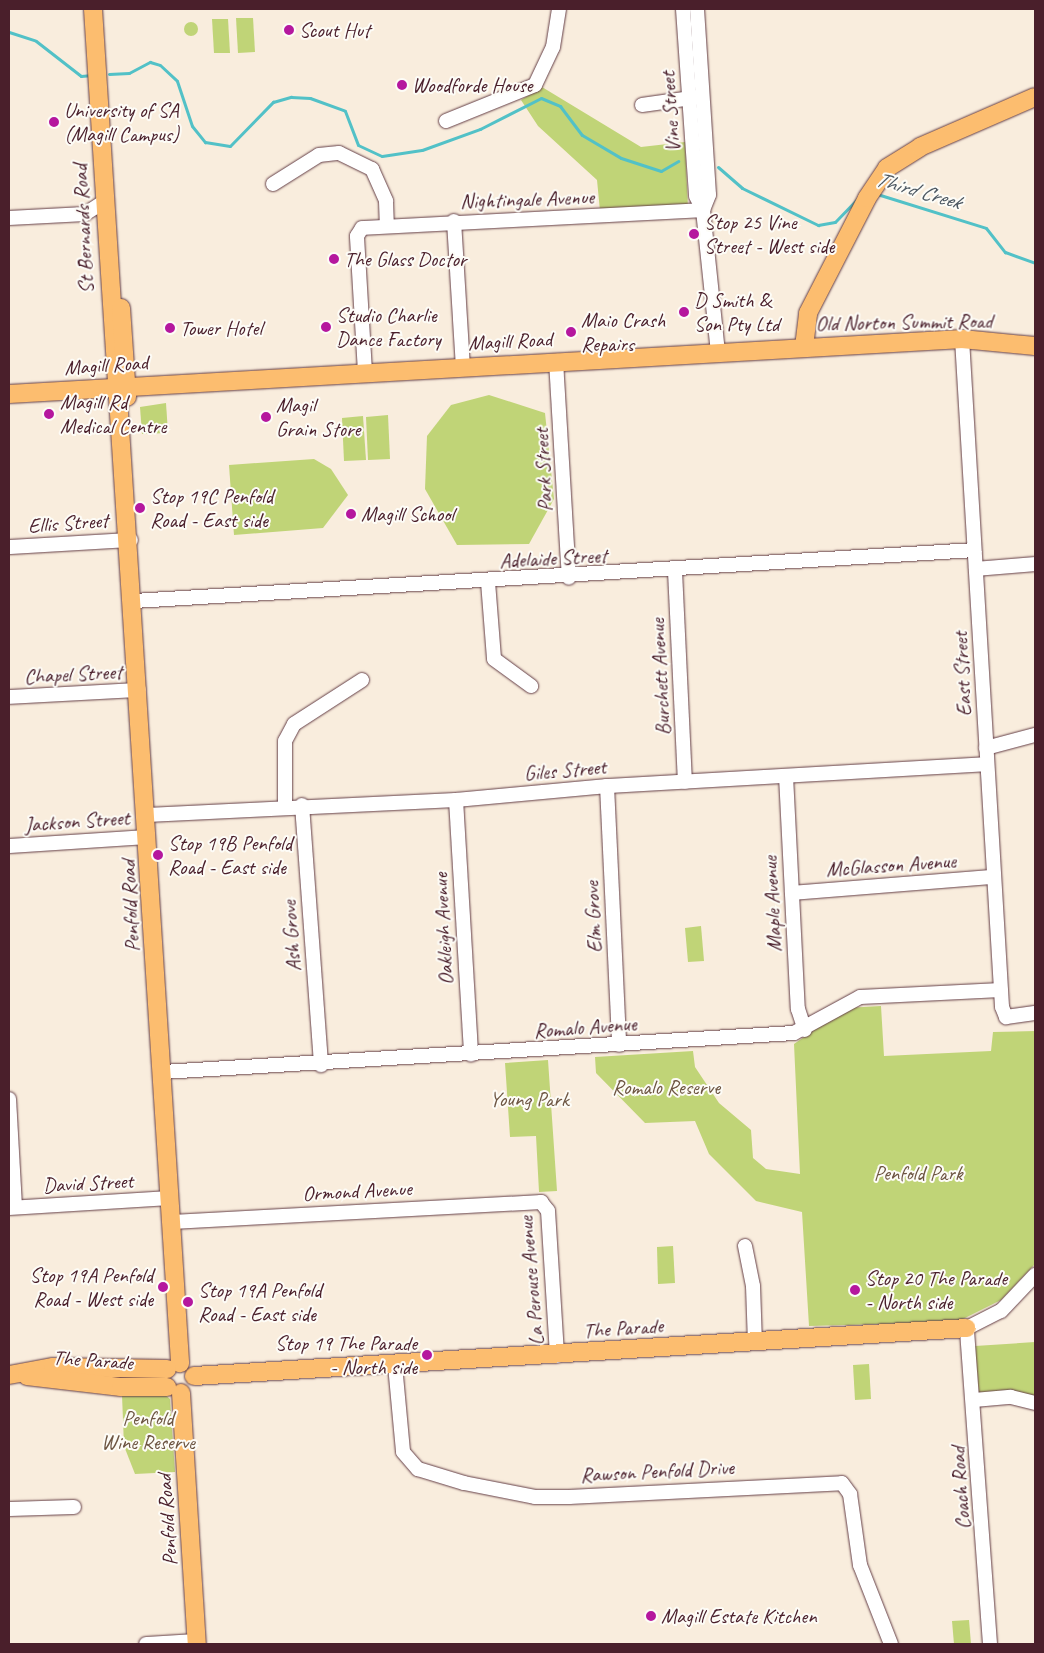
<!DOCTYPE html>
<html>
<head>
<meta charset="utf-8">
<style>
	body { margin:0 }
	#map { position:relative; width:1044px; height:1653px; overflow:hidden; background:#f9eddd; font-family:Caveat,sans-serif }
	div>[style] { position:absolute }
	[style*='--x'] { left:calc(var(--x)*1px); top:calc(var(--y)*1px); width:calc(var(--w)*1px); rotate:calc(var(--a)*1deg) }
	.green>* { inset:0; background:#c0d477 }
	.round { border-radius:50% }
	.stream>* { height:3px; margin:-1.5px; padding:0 1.5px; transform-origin:1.5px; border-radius:1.5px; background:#52c1c7 }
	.roads { filter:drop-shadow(0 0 1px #643e46) drop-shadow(0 0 1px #643e46) }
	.minor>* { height:14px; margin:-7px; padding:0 7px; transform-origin:7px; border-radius:7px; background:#fff }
	.major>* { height:18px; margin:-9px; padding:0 9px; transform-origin:9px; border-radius:9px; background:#fcbd6f }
	.dots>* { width:14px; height:14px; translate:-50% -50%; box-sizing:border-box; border:2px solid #fdfcf7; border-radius:50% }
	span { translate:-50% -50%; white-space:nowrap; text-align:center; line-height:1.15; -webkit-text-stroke:4px #fdfcf7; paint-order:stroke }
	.poi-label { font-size:21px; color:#4a1f2b }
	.left { translate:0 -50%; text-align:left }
	.right { translate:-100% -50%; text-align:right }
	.street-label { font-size:21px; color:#4a1f2b }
	.park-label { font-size:21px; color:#6d5542 }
	.water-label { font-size:22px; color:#4d5862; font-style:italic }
	.frame { position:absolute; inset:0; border:10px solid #4a1f2b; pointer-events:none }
</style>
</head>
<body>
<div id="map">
	<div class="green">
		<div style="clip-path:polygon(236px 18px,253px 18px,255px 52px,238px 53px)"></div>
		<div style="clip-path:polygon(212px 19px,228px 19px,230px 53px,214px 53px)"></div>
		<div class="round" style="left:184px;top:22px;width:14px;height:14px"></div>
		<div style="clip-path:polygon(542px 87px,641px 147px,685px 142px,688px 208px,600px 211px,597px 180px,538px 126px,521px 100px)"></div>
		<div style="clip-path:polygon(489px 395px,545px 413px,554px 499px,529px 544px,457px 545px,425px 489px,427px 436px,451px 405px)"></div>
		<div style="clip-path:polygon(166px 403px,168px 433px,142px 434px,140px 407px)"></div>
		<div style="clip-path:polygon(388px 415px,390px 459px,368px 460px,366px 417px)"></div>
		<div style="clip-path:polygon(363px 416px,366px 460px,344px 461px,342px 418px)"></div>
		<div style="clip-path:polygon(314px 459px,331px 469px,348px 495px,323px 528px,234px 535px,229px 465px)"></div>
		<div style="clip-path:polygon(701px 926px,704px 961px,688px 962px,685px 928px)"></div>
		<div style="clip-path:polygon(881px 1006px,884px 1056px,991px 1051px,993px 1032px,1035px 1031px,1035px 1264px,1001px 1300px,957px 1322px,809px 1326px,802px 1212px,756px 1201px,709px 1154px,695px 1121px,645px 1123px,596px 1073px,595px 1057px,693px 1051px,695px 1067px,719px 1103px,751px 1130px,753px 1158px,766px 1169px,800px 1174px,794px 1044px,846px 1008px)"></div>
		<div style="clip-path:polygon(548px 1060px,557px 1191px,539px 1192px,536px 1136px,510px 1137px,505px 1063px)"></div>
		<div style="clip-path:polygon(673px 1246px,675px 1283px,658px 1284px,657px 1247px)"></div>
		<div style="clip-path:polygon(1035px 1342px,1035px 1399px,979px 1395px,975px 1346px)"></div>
		<div style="clip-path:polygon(869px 1364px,871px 1399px,855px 1400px,853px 1365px)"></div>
		<div style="clip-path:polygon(163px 1393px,170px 1399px,175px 1472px,135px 1474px,124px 1446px,122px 1395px)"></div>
		<div style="clip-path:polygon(969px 1620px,971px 1644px,954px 1644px,952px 1621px)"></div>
	</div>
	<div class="stream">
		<div style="--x:9;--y:32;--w:28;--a:18"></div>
		<div style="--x:36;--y:41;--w:57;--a:37.9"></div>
		<div style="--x:81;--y:76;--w:11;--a:-5"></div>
		<div style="--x:109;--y:74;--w:20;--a:-3"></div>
		<div style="--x:129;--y:73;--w:24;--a:-28"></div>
		<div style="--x:150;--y:62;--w:10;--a:17"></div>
		<div style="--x:160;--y:65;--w:23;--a:43"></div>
		<div style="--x:177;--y:81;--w:47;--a:71.6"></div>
		<div style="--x:192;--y:126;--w:21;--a:51"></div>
		<div style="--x:205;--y:142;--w:25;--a:9"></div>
		<div style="--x:230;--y:146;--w:62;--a:-45.7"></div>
		<div style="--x:273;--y:102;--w:19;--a:-16"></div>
		<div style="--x:291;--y:97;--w:19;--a:3"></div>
		<div style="--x:310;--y:98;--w:37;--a:20"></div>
		<div style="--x:345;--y:111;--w:36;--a:69"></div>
		<div style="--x:358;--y:145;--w:26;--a:25"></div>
		<div style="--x:382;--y:156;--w:40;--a:-8.5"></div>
		<div style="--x:422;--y:150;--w:62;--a:-19.9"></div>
		<div style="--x:480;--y:129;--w:68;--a:-26.9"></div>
		<div style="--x:541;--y:98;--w:21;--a:23"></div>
		<div style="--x:560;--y:106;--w:36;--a:53"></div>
		<div style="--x:582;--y:135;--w:45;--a:30.5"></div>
		<div style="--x:621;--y:158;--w:42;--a:18"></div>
		<div style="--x:661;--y:171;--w:20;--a:-30"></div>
		<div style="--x:718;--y:167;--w:32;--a:41"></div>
		<div style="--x:742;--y:188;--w:85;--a:26"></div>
		<div style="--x:818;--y:225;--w:17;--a:-10"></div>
		<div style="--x:835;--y:222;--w:42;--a:-46"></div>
		<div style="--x:877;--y:194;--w:114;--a:17.3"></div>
		<div style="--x:986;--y:228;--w:31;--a:52"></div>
		<div style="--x:1005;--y:252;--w:32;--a:20"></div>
	</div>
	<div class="roads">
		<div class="minor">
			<div style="--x:683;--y:9;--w:187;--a:86"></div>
			<div style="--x:696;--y:196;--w:16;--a:63"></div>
			<div style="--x:703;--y:210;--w:143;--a:84"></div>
			<div style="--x:697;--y:9;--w:186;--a:86.3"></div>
			<div style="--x:709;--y:195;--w:16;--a:112"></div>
			<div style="--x:642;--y:105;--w:57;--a:-8.1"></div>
			<div style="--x:446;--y:121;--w:96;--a:-22"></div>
			<div style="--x:535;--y:85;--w:42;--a:-64.7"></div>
			<div style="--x:553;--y:47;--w:38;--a:-81"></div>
			<div style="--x:273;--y:184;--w:54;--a:-32.2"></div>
			<div style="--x:319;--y:155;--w:20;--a:-6"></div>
			<div style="--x:339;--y:153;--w:37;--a:26"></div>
			<div style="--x:372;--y:169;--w:35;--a:66"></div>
			<div style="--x:386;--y:201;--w:24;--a:88"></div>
			<div style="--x:9;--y:218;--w:76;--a:-3"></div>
			<div style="--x:85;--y:214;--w:24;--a:-33"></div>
			<div style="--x:454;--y:221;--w:146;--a:86.5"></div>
			<div style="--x:962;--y:339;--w:669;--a:86.57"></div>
			<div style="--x:1002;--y:1007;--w:11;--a:68"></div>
			<div style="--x:1006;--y:1017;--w:29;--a:-8"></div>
			<div style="--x:556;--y:361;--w:217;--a:86.6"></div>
			<div style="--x:365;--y:372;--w:136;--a:-93.4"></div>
			<div style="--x:357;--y:236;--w:9;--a:-58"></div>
			<div style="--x:362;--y:228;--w:341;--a:-3"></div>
			<div style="--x:9;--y:547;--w:122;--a:-3.3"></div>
			<div style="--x:976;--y:569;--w:59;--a:-4.8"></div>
			<div style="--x:675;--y:571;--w:211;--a:87.3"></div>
			<div style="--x:488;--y:582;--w:77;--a:85.5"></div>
			<div style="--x:494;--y:659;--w:46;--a:36.1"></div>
			<div style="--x:134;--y:601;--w:842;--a:-3.47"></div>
			<div style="--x:9;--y:697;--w:130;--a:-3.1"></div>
			<div style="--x:986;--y:748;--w:51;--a:-14.9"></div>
			<div style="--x:786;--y:776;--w:233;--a:87.1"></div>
			<div style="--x:798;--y:1009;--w:22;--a:72"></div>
			<div style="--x:607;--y:786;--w:259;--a:87.3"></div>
			<div style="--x:456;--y:800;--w:255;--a:86.6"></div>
			<div style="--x:285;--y:805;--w:64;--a:-90"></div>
			<div style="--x:285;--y:741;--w:19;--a:-62"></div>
			<div style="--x:294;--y:724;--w:81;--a:-32.9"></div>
			<div style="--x:302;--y:805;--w:261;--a:85.8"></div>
			<div style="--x:147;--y:815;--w:309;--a:-2.8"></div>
			<div style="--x:456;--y:800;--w:152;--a:-5.3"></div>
			<div style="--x:607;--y:786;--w:380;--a:-3.3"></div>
			<div style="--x:9;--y:846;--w:139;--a:-3.7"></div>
			<div style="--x:792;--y:893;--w:202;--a:-4.6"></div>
			<div style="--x:163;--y:1072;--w:632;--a:-3.54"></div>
			<div style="--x:794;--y:1033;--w:75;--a:-28.6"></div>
			<div style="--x:860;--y:997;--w:141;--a:-2.8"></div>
			<div style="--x:9;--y:1099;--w:108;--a:86.8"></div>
			<div style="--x:9;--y:1208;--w:161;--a:-3.6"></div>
			<div style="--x:172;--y:1222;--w:370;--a:-3.1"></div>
			<div style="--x:541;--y:1202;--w:11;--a:52"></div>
			<div style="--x:548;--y:1211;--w:145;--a:86.4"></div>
			<div style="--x:745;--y:1246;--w:41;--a:78.7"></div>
			<div style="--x:753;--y:1286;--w:56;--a:88"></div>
			<div style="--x:395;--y:1365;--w:87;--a:84.7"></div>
			<div style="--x:403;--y:1452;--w:23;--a:49"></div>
			<div style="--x:418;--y:1469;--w:48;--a:16.9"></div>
			<div style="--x:464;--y:1483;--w:72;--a:11.2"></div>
			<div style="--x:535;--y:1497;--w:34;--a:0"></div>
			<div style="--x:569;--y:1497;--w:273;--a:-2.9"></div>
			<div style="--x:842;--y:1483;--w:14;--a:54"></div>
			<div style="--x:850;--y:1494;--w:72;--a:82"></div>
			<div style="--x:860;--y:1565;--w:85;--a:68.6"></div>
			<div style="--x:974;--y:1400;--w:37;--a:-5"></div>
			<div style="--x:1011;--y:1397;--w:25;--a:14"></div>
			<div style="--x:9;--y:1509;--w:65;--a:-1.8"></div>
			<div style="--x:146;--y:1644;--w:51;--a:-3.4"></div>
			<div style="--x:990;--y:1644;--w:317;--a:-94.2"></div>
			<div style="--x:967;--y:1328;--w:38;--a:-27"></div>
			<div style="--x:1001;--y:1311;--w:50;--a:-46.6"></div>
		</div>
		<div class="major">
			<div style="--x:93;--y:9;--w:1357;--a:86.32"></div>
			<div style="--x:121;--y:308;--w:89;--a:86.1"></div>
			<div style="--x:804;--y:347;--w:34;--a:-83"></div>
			<div style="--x:808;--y:313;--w:129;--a:-62.8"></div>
			<div style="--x:867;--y:198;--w:36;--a:-56"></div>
			<div style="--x:887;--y:168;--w:39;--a:-32"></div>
			<div style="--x:920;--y:147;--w:125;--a:-23.5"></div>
			<div style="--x:9;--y:394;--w:955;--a:-3.3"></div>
			<div style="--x:962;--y:339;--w:73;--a:5.5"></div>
			<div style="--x:9;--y:1375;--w:45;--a:-10.3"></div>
			<div style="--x:53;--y:1367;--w:114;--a:1"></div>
			<div style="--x:27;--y:1376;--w:95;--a:6.7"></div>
			<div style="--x:121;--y:1387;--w:46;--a:0"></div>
			<div style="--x:194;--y:1376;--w:774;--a:-3.55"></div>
			<div style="--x:181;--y:1393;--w:252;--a:86.4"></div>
		</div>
	</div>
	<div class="dots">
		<div style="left:289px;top:30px;background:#b5179e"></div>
		<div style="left:402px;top:85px;background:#b5179e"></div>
		<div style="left:54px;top:122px;background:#b5179e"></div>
		<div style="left:694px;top:234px;background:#b5179e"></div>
		<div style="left:334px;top:259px;background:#b5179e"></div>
		<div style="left:684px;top:312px;background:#b5179e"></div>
		<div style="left:326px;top:327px;background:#b5179e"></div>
		<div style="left:170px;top:328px;background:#b5179e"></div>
		<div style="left:571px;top:332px;background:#b5179e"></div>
		<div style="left:49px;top:414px;background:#b5179e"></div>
		<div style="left:266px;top:417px;background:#b5179e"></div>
		<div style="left:140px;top:508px;background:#b5179e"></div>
		<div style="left:351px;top:514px;background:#b5179e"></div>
		<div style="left:158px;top:855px;background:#b5179e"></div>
		<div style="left:163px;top:1287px;background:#b5179e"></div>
		<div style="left:855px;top:1290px;background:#b5179e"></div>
		<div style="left:188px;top:1302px;background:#b5179e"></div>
		<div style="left:427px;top:1355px;background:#b5179e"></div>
		<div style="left:651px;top:1616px;background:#b5179e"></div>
	</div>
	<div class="poi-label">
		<span class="left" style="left:299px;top:30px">Scout Hut</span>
		<span class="left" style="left:412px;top:85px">Woodforde House</span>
		<span class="left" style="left:64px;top:122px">University of SA<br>(Magill Campus)</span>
		<span class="left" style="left:704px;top:234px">Stop 25 Vine<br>Street - West side</span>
		<span class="left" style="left:344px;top:259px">The Glass Doctor</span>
		<span class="left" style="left:694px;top:312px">D Smith &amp;<br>Son Pty Ltd</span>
		<span class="left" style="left:336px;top:327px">Studio Charlie<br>Dance Factory</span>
		<span class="left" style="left:581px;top:332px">Maio Crash<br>Repairs</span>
		<span class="left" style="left:180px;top:328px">Tower Hotel</span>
		<span class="left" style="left:60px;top:414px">Magill Rd<br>Medical Centre</span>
		<span class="left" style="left:276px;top:417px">Magil<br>Grain Store</span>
		<span class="left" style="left:150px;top:508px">Stop 19C Penfold<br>Road - East side</span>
		<span class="left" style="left:361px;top:514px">Magill School</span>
		<span class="left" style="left:168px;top:855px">Stop 19B Penfold<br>Road - East side</span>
		<span class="right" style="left:153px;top:1287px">Stop 19A Penfold<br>Road - West side</span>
		<span class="left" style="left:865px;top:1290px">Stop 20 The Parade<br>- North side</span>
		<span class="left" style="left:198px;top:1302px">Stop 19A Penfold<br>Road - East side</span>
		<span class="right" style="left:417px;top:1355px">Stop 19 The Parade<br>- North side</span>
		<span class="left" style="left:661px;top:1616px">Magill Estate Kitchen</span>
	</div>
	<div class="street-label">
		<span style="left:670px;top:112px;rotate:-94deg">Vine Street</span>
		<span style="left:527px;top:199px;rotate:-2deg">Nightingale Avenue</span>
		<span style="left:83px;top:229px;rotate:-93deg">St Bernards Road</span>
		<span style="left:904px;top:322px;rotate:-1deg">Old Norton Summit Road</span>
		<span style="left:510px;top:341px;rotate:-3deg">Magill Road</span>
		<span style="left:106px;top:365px;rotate:-4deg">Magill Road</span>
		<span style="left:543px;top:470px;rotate:-93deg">Park Street</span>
		<span style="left:68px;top:523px;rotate:-4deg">Ellis Street</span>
		<span style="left:553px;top:558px;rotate:-3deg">Adelaide Street</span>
		<span style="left:73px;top:674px;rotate:-3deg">Chapel Street</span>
		<span style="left:962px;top:674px;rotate:-93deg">East Street</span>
		<span style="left:660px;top:677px;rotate:-93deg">Burchett Avenue</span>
		<span style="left:565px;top:770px;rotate:-5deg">Giles Street</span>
		<span style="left:77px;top:821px;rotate:-4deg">Jackson Street</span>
		<span style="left:891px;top:865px;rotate:-4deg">McGlasson Avenue</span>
		<span style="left:772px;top:904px;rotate:-93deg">Maple Avenue</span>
		<span style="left:130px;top:906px;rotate:-93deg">Penfold Road</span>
		<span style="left:593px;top:917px;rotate:-93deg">Elm Grove</span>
		<span style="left:443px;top:929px;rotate:-93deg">Oakleigh Avenue</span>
		<span style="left:291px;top:936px;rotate:-94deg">Ash Grove</span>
		<span style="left:585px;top:1027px;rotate:-4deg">Romalo Avenue</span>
		<span style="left:88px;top:1183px;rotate:-3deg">David Street</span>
		<span style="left:357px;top:1191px;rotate:-3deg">Ormond Avenue</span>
		<span style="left:531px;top:1281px;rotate:-95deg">La Perouse Avenue</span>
		<span style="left:623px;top:1328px;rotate:-4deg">The Parade</span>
		<span style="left:93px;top:1360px;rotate:4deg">The Parade</span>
		<span style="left:657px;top:1471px;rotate:-3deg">Rawson Penfold Drive</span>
		<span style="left:960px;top:1488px;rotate:-94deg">Coach Road</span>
		<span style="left:167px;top:1520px;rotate:-94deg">Penfold Road</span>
	</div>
	<div class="park-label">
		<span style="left:666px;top:1087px">Romalo Reserve</span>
		<span style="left:529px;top:1099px">Young Park</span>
		<span style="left:918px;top:1173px">Penfold Park</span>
		<span style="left:148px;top:1430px">Penfold<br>Wine Reserve</span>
	</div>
	<div class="water-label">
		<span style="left:918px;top:191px;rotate:16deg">Third Creek</span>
	</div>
	<div class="frame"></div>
</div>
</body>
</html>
